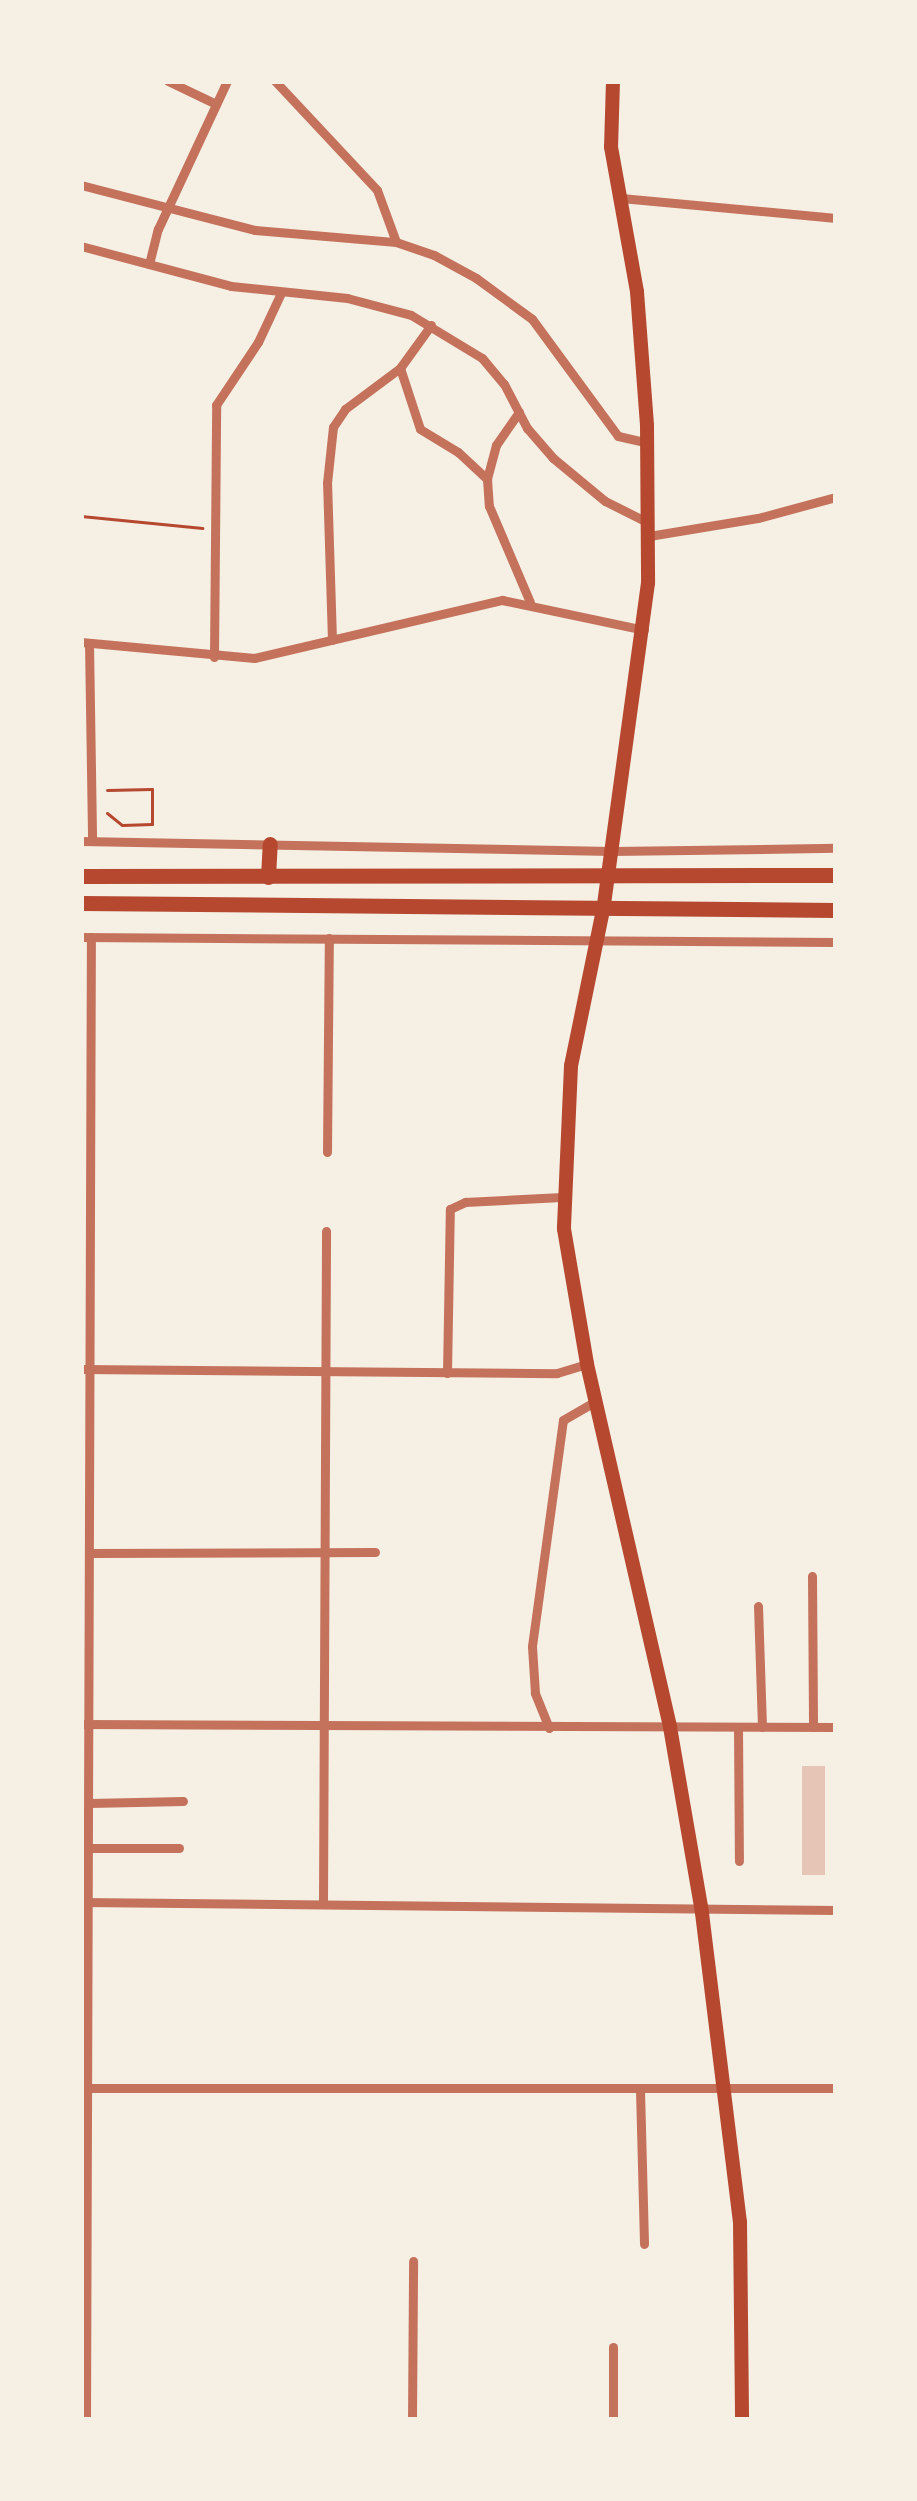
<!DOCTYPE html>
<html>
<head>
<meta charset="utf-8">
<style>
	body { margin:0 }
	#map { position:relative; width:917px; height:2501px; overflow:hidden; background:#f6efe4; font-family:Jost,sans-serif }
	div>[style] { position:absolute }
	[style*='--x'] { left:calc(var(--x)*1px); top:calc(var(--y)*1px); width:calc(var(--w)*1px); rotate:calc(var(--a)*1deg) }
	.building>* { inset:0; background:#e6c5b7 }
	.path>* { height:3px; margin:-1.5px; padding:0 1.5px; transform-origin:1.5px; border-radius:1.5px; background:#b5482f }
	.minor>* { height:9px; margin:-4.5px; padding:0 4.5px; transform-origin:4.5px; border-radius:4.5px; background:#c5725c }
	.primary>* { height:14px; margin:-7px; padding:0 7px; transform-origin:7px; border-radius:7px; background:#b5482f }
	.trunk>* { height:15px; margin:-7.5px; padding:0 7.5px; transform-origin:7.5px; border-radius:7.5px; background:#b5482f }
	span { translate:-50% -50%; white-space:nowrap; text-align:center; line-height:1.15; -webkit-text-stroke:9px #f6efe4; paint-order:stroke }
	.frame { position:absolute; inset:0; border:84px solid #f6efe4; pointer-events:none }
</style>
</head>
<body>
<div id="map">
	<div class="building">
		<div style="clip-path:polygon(802px 1766px,825px 1766px,825px 1875px,802px 1875px)"></div>
	</div>
	<div class="path">
		<div style="--x:81;--y:516;--w:122;--a:5.7"></div>
		<div style="--x:107;--y:813;--w:19;--a:39"></div>
		<div style="--x:122;--y:825;--w:30;--a:-2"></div>
		<div style="--x:152;--y:824;--w:35;--a:-90"></div>
		<div style="--x:152;--y:789;--w:45;--a:178.7"></div>
	</div>
	<div class="minor">
		<div style="--x:168;--y:81;--w:53;--a:25.6"></div>
		<div style="--x:275;--y:81;--w:149;--a:46.9"></div>
		<div style="--x:377;--y:190;--w:55;--a:69.9"></div>
		<div style="--x:81;--y:185;--w:180;--a:14.5"></div>
		<div style="--x:255;--y:230;--w:142;--a:4.9"></div>
		<div style="--x:396;--y:242;--w:40;--a:18.9"></div>
		<div style="--x:434;--y:255;--w:48;--a:28.7"></div>
		<div style="--x:476;--y:278;--w:69;--a:36.2"></div>
		<div style="--x:532;--y:319;--w:145;--a:53.7"></div>
		<div style="--x:618;--y:436;--w:31;--a:13"></div>
		<div style="--x:621;--y:198;--w:216;--a:5.3"></div>
		<div style="--x:81;--y:246;--w:155;--a:14.9"></div>
		<div style="--x:231;--y:286;--w:117;--a:5.9"></div>
		<div style="--x:347;--y:298;--w:66;--a:14.9"></div>
		<div style="--x:411;--y:315;--w:83;--a:31.2"></div>
		<div style="--x:482;--y:358;--w:34;--a:50"></div>
		<div style="--x:504;--y:384;--w:50;--a:62.4"></div>
		<div style="--x:527;--y:428;--w:40;--a:49"></div>
		<div style="--x:553;--y:458;--w:67;--a:39.6"></div>
		<div style="--x:605;--y:501;--w:49;--a:26.6"></div>
		<div style="--x:149;--y:264;--w:36;--a:-76"></div>
		<div style="--x:158;--y:229;--w:163;--a:-65"></div>
		<div style="--x:400;--y:368;--w:64;--a:71.8"></div>
		<div style="--x:420;--y:429;--w:44;--a:31.2"></div>
		<div style="--x:458;--y:452;--w:40;--a:43"></div>
		<div style="--x:519;--y:412;--w:40;--a:124.9"></div>
		<div style="--x:496;--y:445;--w:35;--a:105"></div>
		<div style="--x:487;--y:479;--w:27;--a:86"></div>
		<div style="--x:489;--y:506;--w:104;--a:66.9"></div>
		<div style="--x:649;--y:536;--w:110;--a:-9.4"></div>
		<div style="--x:758;--y:518;--w:81;--a:-15.1"></div>
		<div style="--x:332;--y:640;--w:157;--a:-91.8"></div>
		<div style="--x:327;--y:483;--w:56;--a:-83.9"></div>
		<div style="--x:333;--y:427;--w:22;--a:-56"></div>
		<div style="--x:345;--y:409;--w:69;--a:-36.7"></div>
		<div style="--x:400;--y:368;--w:53;--a:-54.2"></div>
		<div style="--x:81;--y:642;--w:174;--a:5.3"></div>
		<div style="--x:254;--y:658;--w:255;--a:-13.2"></div>
		<div style="--x:502;--y:600;--w:145;--a:11.9"></div>
		<div style="--x:89;--y:643;--w:198;--a:89.1"></div>
		<div style="--x:214;--y:657;--w:252;--a:-89.5"></div>
		<div style="--x:216;--y:405;--w:76;--a:-56.3"></div>
		<div style="--x:258;--y:342;--w:54;--a:-64.9"></div>
		<div style="--x:81;--y:841;--w:531;--a:1.08"></div>
		<div style="--x:612;--y:851;--w:224;--a:-0.8"></div>
		<div style="--x:81;--y:937;--w:755;--a:0.38"></div>
		<div style="--x:327;--y:1152;--w:214;--a:-89.5"></div>
		<div style="--x:81;--y:1369;--w:476;--a:0.5"></div>
		<div style="--x:557;--y:1373;--w:31;--a:-17"></div>
		<div style="--x:447;--y:1373;--w:164;--a:-89"></div>
		<div style="--x:450;--y:1209;--w:17;--a:-25"></div>
		<div style="--x:465;--y:1202;--w:97;--a:-3"></div>
		<div style="--x:91;--y:1553;--w:284;--a:-0.2"></div>
		<div style="--x:812;--y:1576;--w:151;--a:89.6"></div>
		<div style="--x:758;--y:1606;--w:121;--a:88.1"></div>
		<div style="--x:81;--y:1724;--w:755;--a:0.23"></div>
		<div style="--x:738;--y:1727;--w:134;--a:89.6"></div>
		<div style="--x:549;--y:1728;--w:38;--a:-112"></div>
		<div style="--x:535;--y:1693;--w:47;--a:-93.7"></div>
		<div style="--x:532;--y:1646;--w:228;--a:-82.2"></div>
		<div style="--x:563;--y:1420;--w:38;--a:-30"></div>
		<div style="--x:90;--y:1803;--w:93;--a:-1.2"></div>
		<div style="--x:89;--y:1848;--w:90;--a:0"></div>
		<div style="--x:81;--y:1902;--w:755;--a:0.61"></div>
		<div style="--x:323;--y:1903;--w:672;--a:-89.74"></div>
		<div style="--x:81;--y:2088;--w:755;--a:0"></div>
		<div style="--x:640;--y:2090;--w:154;--a:88.5"></div>
		<div style="--x:86;--y:2420;--w:1483;--a:-89.81"></div>
		<div style="--x:412;--y:2420;--w:159;--a:-89.6"></div>
		<div style="--x:613;--y:2420;--w:73;--a:-90"></div>
	</div>
	<div class="primary">
		<div style="--x:613;--y:81;--w:66;--a:91.7"></div>
		<div style="--x:611;--y:147;--w:147;--a:79.8"></div>
		<div style="--x:637;--y:292;--w:134;--a:85.7"></div>
		<div style="--x:647;--y:426;--w:157;--a:89.6"></div>
		<div style="--x:648;--y:583;--w:330;--a:97.8"></div>
		<div style="--x:603;--y:910;--w:159;--a:101.6"></div>
		<div style="--x:571;--y:1066;--w:163;--a:92.5"></div>
		<div style="--x:564;--y:1229;--w:137;--a:80.3"></div>
		<div style="--x:587;--y:1364;--w:372;--a:77.1"></div>
		<div style="--x:670;--y:1727;--w:189;--a:80.2"></div>
		<div style="--x:702;--y:1913;--w:311;--a:83"></div>
		<div style="--x:740;--y:2222;--w:198;--a:89.4"></div>
	</div>
	<div class="trunk">
		<div style="--x:81;--y:876;--w:755;--a:-0.08"></div>
		<div style="--x:268;--y:877;--w:33;--a:-87"></div>
		<div style="--x:81;--y:903;--w:755;--a:0.53"></div>
	</div>
	<div class="frame"></div>
</div>
</body>
</html>
